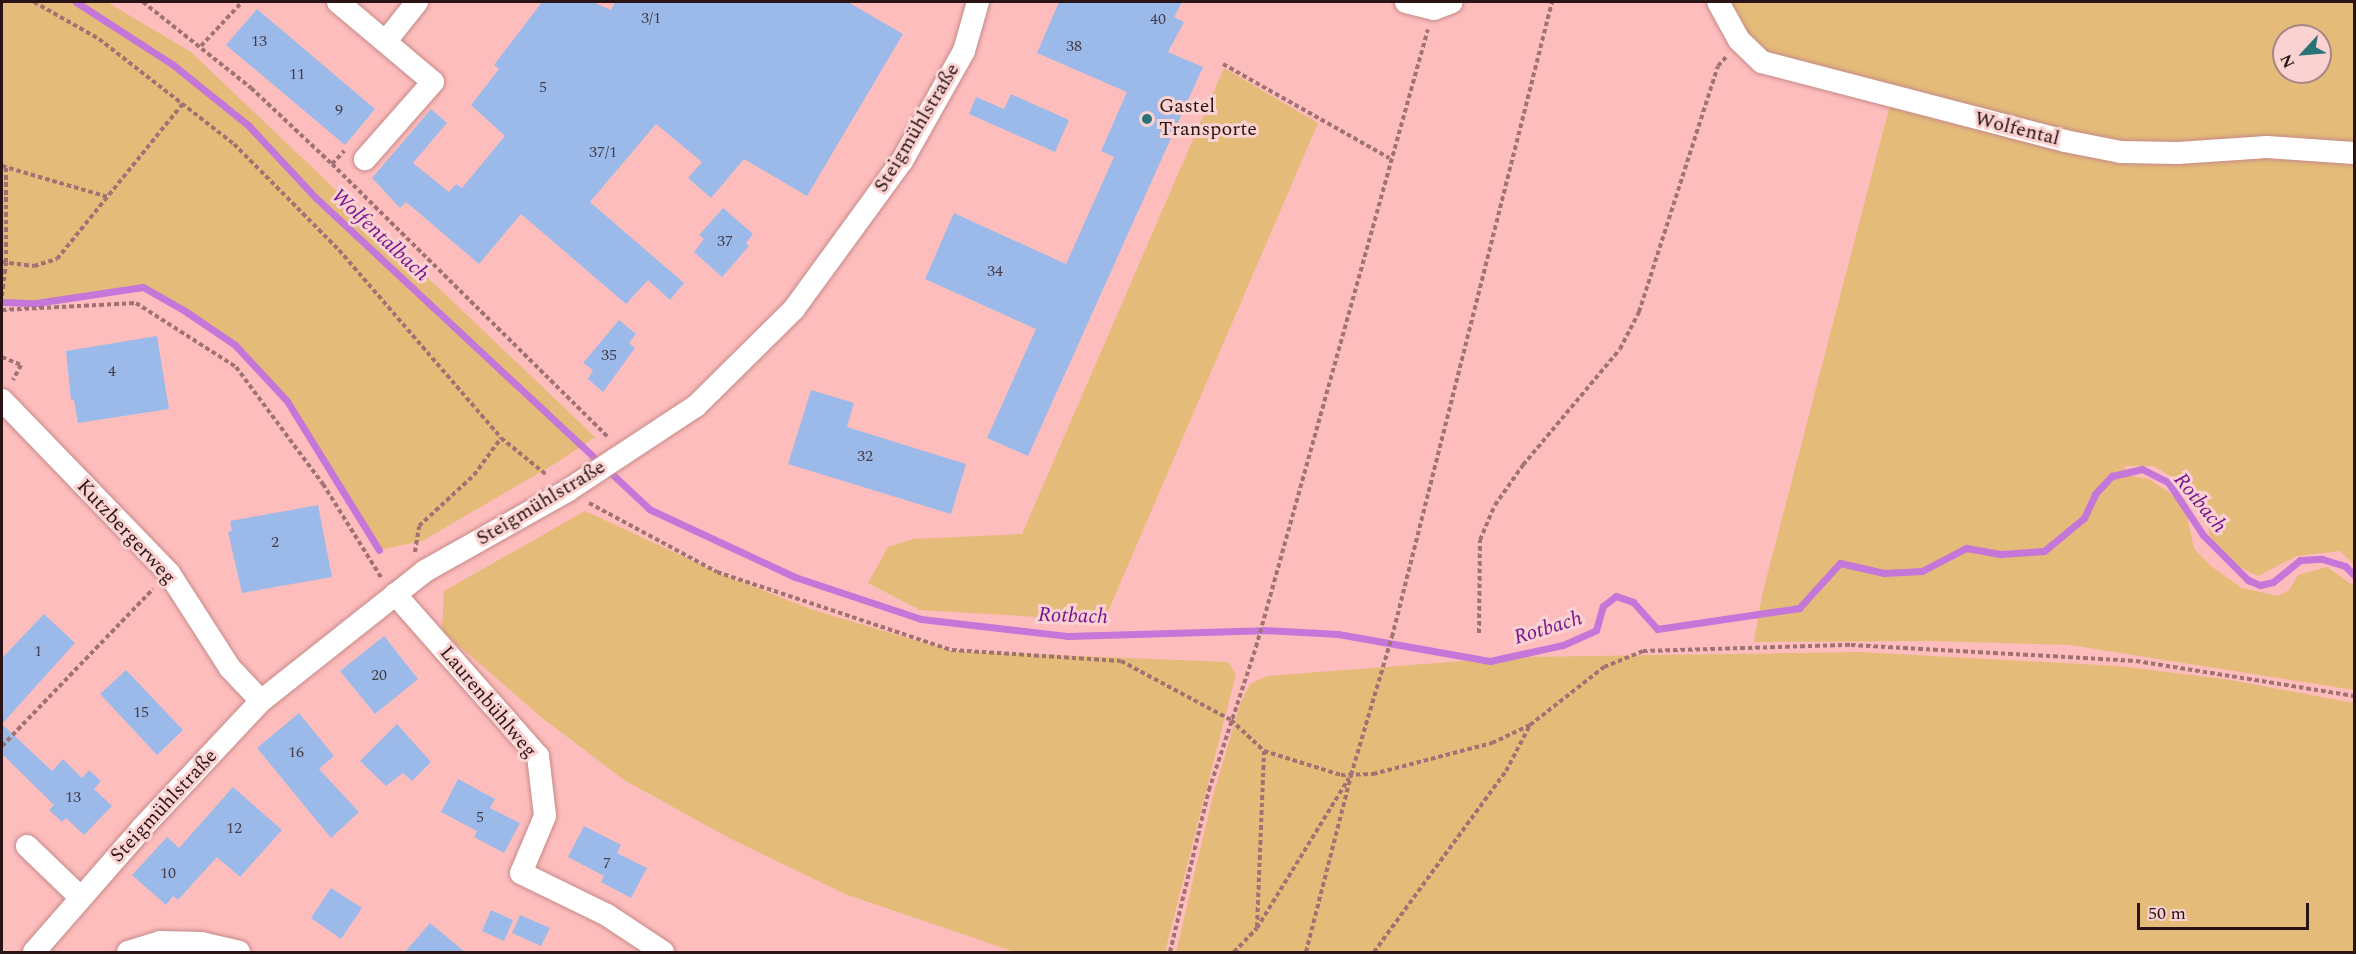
<!DOCTYPE html>
<html>
<head>
<meta charset="utf-8">
<style>
	body { margin:0 }
	#map { position:relative; width:2356px; height:954px; overflow:hidden; background:#febdbd; font-family:Spectral,serif }
	div>[style] { position:absolute }
	[style*='--x'] { left:calc(var(--x)*1px); top:calc(var(--y)*1px); width:calc(var(--w)*1px); rotate:calc(var(--a)*1deg) }
	.green>* { inset:0; background:#e4bb78 }
	.stream>* { height:7px; margin:-3.5px; padding:0 3.5px; transform-origin:3.5px; border-radius:3.5px; background:#c476d9 }
	.building>* { inset:0; background:#9cbae9 }
	.path>* { height:4px; margin-top:-2px; transform-origin:0; background:repeating-linear-gradient(90deg,#a17273 0 4.5px,transparent 0 7.5px) }
	.roads { filter:drop-shadow(0 0 2px #c68989) drop-shadow(0 0 2px #c68989) }
	.minor>* { height:22px; margin:-11px; padding:0 11px; transform-origin:11px; border-radius:11px; background:#fff }
	.dots>* { width:16px; height:16px; translate:-50% -50%; box-sizing:border-box; border:3px solid #fad2d1; border-radius:50% }
	span { translate:-50% -50%; white-space:nowrap; text-align:center; line-height:1.15; -webkit-text-stroke:6px #fad2d1; paint-order:stroke }
	.number-label { font-size:16px; color:#463d49 }
	.number-label span { -webkit-text-stroke-width:0 }
	.poi-label { font-size:20px; color:#2a1314 }
	.left { translate:0 -50%; text-align:left }
	.street-label { font-size:20px; color:#2a1314 }
	.water-label { font-size:21px; color:#79138f; font-style:italic }
	.frame { position:absolute; inset:0; border:3px solid #2a1314; pointer-events:none }
	.north { position:absolute; left:2272px; top:24px; width:60px; height:60px; box-sizing:border-box; background:#fad2d1; border:2px solid #a78685; border-radius:50%; rotate:244deg; font-size:16px; font-weight:700; line-height:24px; text-align:center; color:#2a1314 }
	.north::after { content:''; display:block; margin:auto; width:21px; height:27px; background:#297477; clip-path:polygon(50% 0,100% 100%,50% 72%,0 100%) }
	.scale { position:absolute; left:2137px; top:903px; width:172px; height:27px; box-sizing:border-box; border:3px solid #2a1314; border-top:0; padding-left:8px; font-size:18px; line-height:21px; white-space:nowrap; color:#2a1314; -webkit-text-stroke:4px #fad2d1; paint-order:stroke }
</style>
</head>
<body>
<div id="map">
	<div class="green">
		<div style="clip-path:polygon(2px 2px,107px 2px,191px 52px,595px 437px,558px 462px,422px 541px,379px 550px,287px 401px,235px 345px,185px 311px,143px 287px,36px 303px,2px 302px)"></div>
		<div style="clip-path:polygon(evenodd,1726px 2px,2354px 2px,2354px 145px,2120px 145px,1764px 58px,1726px 2px,2284px 36px,2320px 36px,2320px 72px,2284px 72px,2284px 36px)"></div>
		<div style="clip-path:polygon(1224px 68px,1318px 123px,1104px 621px,920px 610px,868px 583px,888px 547px,913px 539px,1022px 534px)"></div>
		<div style="clip-path:polygon(1891px 101px,2035px 143px,2354px 158px,2354px 565px,2340px 551px,2297px 556px,2258px 576px,2237px 566px,2212px 543px,2201px 501px,2177px 480px,2154px 466px,2124px 466px,2130px 476px,2149px 479px,2170px 493px,2186px 511px,2194px 549px,2212px 567px,2242px 588px,2278px 596px,2289px 590px,2298px 575px,2327px 567px,2354px 586px,2354px 690px,2070px 645px,1934px 641px,1754px 642px,1762px 595px)"></div>
		<div style="clip-path:polygon(585px 511px,719px 573px,813px 610px,952px 651px,1228px 662px,1236px 674px,1165px 952px,1015px 952px,845px 894px,731px 839px,624px 780px,541px 717px,442px 631px,444px 591px)"></div>
		<div style="clip-path:polygon(1859px 652px,2119px 666px,2231px 680px,2354px 703px,2354px 952px,1176px 952px,1213px 796px,1240px 704px,1250px 684px,1267px 676px,1516px 657px)"></div>
	</div>
	<div class="stream">
		<div style="--x:76;--y:2;--w:114;--a:32.9"></div>
		<div style="--x:172;--y:64;--w:99;--a:38.8"></div>
		<div style="--x:249;--y:126;--w:98;--a:47.1"></div>
		<div style="--x:316;--y:198;--w:456;--a:43"></div>
		<div style="--x:649;--y:509;--w:161;--a:25"></div>
		<div style="--x:795;--y:577;--w:133;--a:18.4"></div>
		<div style="--x:921;--y:619;--w:147;--a:6.6"></div>
		<div style="--x:1067;--y:636;--w:197;--a:-1.7"></div>
		<div style="--x:1264;--y:630;--w:74;--a:3.1"></div>
		<div style="--x:1338;--y:634;--w:154;--a:10.1"></div>
		<div style="--x:1490;--y:661;--w:75;--a:-12.4"></div>
		<div style="--x:1563;--y:645;--w:36;--a:-24"></div>
		<div style="--x:1596;--y:630;--w:25;--a:-74"></div>
		<div style="--x:1603;--y:606;--w:16;--a:-38"></div>
		<div style="--x:1616;--y:596;--w:18;--a:19"></div>
		<div style="--x:1633;--y:602;--w:36;--a:48"></div>
		<div style="--x:1657;--y:629;--w:144;--a:-8.4"></div>
		<div style="--x:1799;--y:608;--w:61;--a:-47.7"></div>
		<div style="--x:1840;--y:563;--w:45;--a:12.8"></div>
		<div style="--x:1884;--y:573;--w:38;--a:-3"></div>
		<div style="--x:1922;--y:571;--w:50;--a:-27.6"></div>
		<div style="--x:1966;--y:548;--w:36;--a:10"></div>
		<div style="--x:2001;--y:554;--w:43;--a:-4"></div>
		<div style="--x:2044;--y:551;--w:52;--a:-39.5"></div>
		<div style="--x:2084;--y:518;--w:26;--a:-65"></div>
		<div style="--x:2095;--y:494;--w:25;--a:-47"></div>
		<div style="--x:2112;--y:476;--w:31;--a:-13"></div>
		<div style="--x:2142;--y:469;--w:29;--a:27"></div>
		<div style="--x:2168;--y:482;--w:64;--a:56.6"></div>
		<div style="--x:2203;--y:535;--w:64;--a:45"></div>
		<div style="--x:2248;--y:580;--w:13;--a:23"></div>
		<div style="--x:2260;--y:585;--w:13;--a:-13"></div>
		<div style="--x:2273;--y:582;--w:35;--a:-39"></div>
		<div style="--x:2300;--y:560;--w:22;--a:-3"></div>
		<div style="--x:2322;--y:559;--w:24;--a:17"></div>
		<div style="--x:2345;--y:566;--w:13;--a:45"></div>
		<div style="--x:2;--y:302;--w:34;--a:2"></div>
		<div style="--x:36;--y:303;--w:108;--a:-8.5"></div>
		<div style="--x:143;--y:287;--w:48;--a:29.7"></div>
		<div style="--x:185;--y:311;--w:60;--a:34.2"></div>
		<div style="--x:235;--y:345;--w:76;--a:47.1"></div>
		<div style="--x:287;--y:401;--w:175;--a:58.3"></div>
	</div>
	<div class="building">
		<div style="clip-path:polygon(542px 2px,593px 2px,611px 10px,615px 2px,848px 2px,903px 34px,807px 196px,744px 159px,711px 198px,688px 178px,702px 162px,656px 124px,590px 202px,684px 283px,670px 300px,648px 280px,626px 304px,521px 214px,479px 264px,406px 202px,400px 208px,372px 178px,431px 109px,447px 123px,413px 163px,449px 192px,456px 184px,462px 188px,505px 136px,471px 105px,499px 69px,494px 65px)"></div>
		<div style="clip-path:polygon(1059px 2px,1182px 2px,1174px 17px,1184px 22px,1168px 52px,1203px 67px,1028px 456px,987px 438px,1036px 329px,925px 279px,954px 213px,1066px 264px,1114px 157px,1101px 151px,1127px 92px,1037px 53px)"></div>
		<div style="clip-path:polygon(257px 9px,375px 109px,345px 145px,226px 45px)"></div>
		<div style="clip-path:polygon(1011px 94px,1069px 120px,1055px 152px,969px 114px,976px 97px,1004px 109px)"></div>
		<div style="clip-path:polygon(723px 208px,753px 234px,746px 243px,749px 246px,722px 277px,694px 252px,704px 239px,699px 235px)"></div>
		<div style="clip-path:polygon(619px 320px,636px 334px,629px 343px,635px 348px,603px 392px,588px 379px,593px 370px,583px 363px)"></div>
		<div style="clip-path:polygon(157px 336px,169px 409px,78px 423px,74px 400px,71px 400px,66px 351px)"></div>
		<div style="clip-path:polygon(811px 390px,854px 403px,847px 427px,966px 464px,951px 514px,788px 464px)"></div>
		<div style="clip-path:polygon(318px 505px,332px 577px,242px 593px,228px 532px,232px 531px,230px 521px)"></div>
		<div style="clip-path:polygon(44px 614px,75px 643px,2px 724px,52px 771px,63px 759px,82px 778px,89px 770px,101px 781px,94px 789px,112px 806px,84px 835px,66px 818px,62px 822px,49px 810px,54px 805px,2px 754px,2px 658px)"></div>
		<div style="clip-path:polygon(384px 636px,418px 679px,375px 714px,340px 671px)"></div>
		<div style="clip-path:polygon(126px 670px,183px 730px,157px 755px,100px 694px)"></div>
		<div style="clip-path:polygon(299px 713px,334px 756px,319px 769px,359px 812px,331px 838px,257px 748px)"></div>
		<div style="clip-path:polygon(397px 724px,431px 762px,412px 781px,403px 773px,386px 786px,360px 761px)"></div>
		<div style="clip-path:polygon(458px 779px,495px 799px,490px 808px,520px 823px,504px 853px,474px 837px,477px 831px,441px 812px)"></div>
		<div style="clip-path:polygon(233px 787px,282px 830px,240px 877px,217px 857px,178px 900px,173px 896px,166px 905px,132px 875px,167px 837px,179px 848px)"></div>
		<div style="clip-path:polygon(584px 826px,621px 845px,617px 853px,647px 868px,631px 898px,601px 882px,604px 876px,568px 857px)"></div>
		<div style="clip-path:polygon(331px 888px,362px 908px,341px 939px,311px 918px)"></div>
		<div style="clip-path:polygon(491px 910px,513px 920px,504px 941px,482px 931px)"></div>
		<div style="clip-path:polygon(520px 915px,550px 928px,541px 946px,512px 933px)"></div>
		<div style="clip-path:polygon(430px 923px,465px 952px,405px 952px)"></div>
	</div>
	<div class="path">
		<div style="--x:34;--y:2;--w:75;--a:29.6"></div>
		<div style="--x:99;--y:39;--w:171;--a:37.9"></div>
		<div style="--x:234;--y:144;--w:149;--a:45.3"></div>
		<div style="--x:339;--y:250;--w:248;--a:49.2"></div>
		<div style="--x:501;--y:438;--w:60;--a:39"></div>
		<div style="--x:143;--y:2;--w:138;--a:38.5"></div>
		<div style="--x:251;--y:88;--w:111;--a:43.2"></div>
		<div style="--x:332;--y:164;--w:388;--a:44.7"></div>
		<div style="--x:201;--y:46;--w:60;--a:-47"></div>
		<div style="--x:1223;--y:64;--w:191;--a:29.5"></div>
		<div style="--x:332;--y:164;--w:18;--a:-47"></div>
		<div style="--x:2;--y:166;--w:110;--a:16.3"></div>
		<div style="--x:2;--y:262;--w:32;--a:7"></div>
		<div style="--x:34;--y:266;--w:24;--a:-17"></div>
		<div style="--x:57;--y:259;--w:202;--a:-51"></div>
		<div style="--x:2;--y:296;--w:34;--a:-83"></div>
		<div style="--x:6;--y:262;--w:94;--a:-90"></div>
		<div style="--x:2;--y:310;--w:134;--a:-3"></div>
		<div style="--x:136;--y:303;--w:119;--a:32.6"></div>
		<div style="--x:236;--y:367;--w:146;--a:53.4"></div>
		<div style="--x:323;--y:484;--w:110;--a:58.1"></div>
		<div style="--x:2;--y:357;--w:21;--a:23"></div>
		<div style="--x:21;--y:365;--w:17;--a:118"></div>
		<div style="--x:589;--y:503;--w:145;--a:28.3"></div>
		<div style="--x:717;--y:572;--w:248;--a:18.4"></div>
		<div style="--x:952;--y:650;--w:169;--a:3.7"></div>
		<div style="--x:1121;--y:661;--w:125;--a:28.2"></div>
		<div style="--x:1231;--y:720;--w:45;--a:43.2"></div>
		<div style="--x:1264;--y:751;--w:81;--a:17.3"></div>
		<div style="--x:1341;--y:775;--w:32;--a:-2"></div>
		<div style="--x:1373;--y:774;--w:123;--a:-14.6"></div>
		<div style="--x:1492;--y:743;--w:42;--a:-25.3"></div>
		<div style="--x:1530;--y:725;--w:94;--a:-38.1"></div>
		<div style="--x:1604;--y:667;--w:42;--a:-22.3"></div>
		<div style="--x:1643;--y:651;--w:208;--a:-1.7"></div>
		<div style="--x:1851;--y:645;--w:285;--a:3.2"></div>
		<div style="--x:2136;--y:661;--w:221;--a:9.1"></div>
		<div style="--x:415;--y:552;--w:26;--a:-81"></div>
		<div style="--x:419;--y:526;--w:75;--a:-42.8"></div>
		<div style="--x:474;--y:475;--w:46;--a:-53.9"></div>
		<div style="--x:1479;--y:633;--w:93;--a:-89.4"></div>
		<div style="--x:1480;--y:540;--w:38;--a:-67"></div>
		<div style="--x:1495;--y:505;--w:49;--a:-55"></div>
		<div style="--x:1523;--y:465;--w:151;--a:-50.1"></div>
		<div style="--x:1620;--y:349;--w:42;--a:-62.8"></div>
		<div style="--x:1639;--y:312;--w:258;--a:-72.2"></div>
		<div style="--x:1718;--y:66;--w:12;--a:-48"></div>
		<div style="--x:2;--y:746;--w:218;--a:-46.1"></div>
		<div style="--x:1257;--y:927;--w:176;--a:-87.7"></div>
		<div style="--x:1170;--y:952;--w:167;--a:-76.5"></div>
		<div style="--x:1209;--y:790;--w:151;--a:-71.8"></div>
		<div style="--x:1256;--y:647;--w:641;--a:-74.45"></div>
		<div style="--x:1234;--y:952;--w:33;--a:-46"></div>
		<div style="--x:1257;--y:928;--w:176;--a:-58.5"></div>
		<div style="--x:1306;--y:952;--w:183;--a:-75.7"></div>
		<div style="--x:1351;--y:775;--w:144;--a:-73.5"></div>
		<div style="--x:1392;--y:637;--w:655;--a:-75.86"></div>
		<div style="--x:1374;--y:952;--w:224;--a:-53.9"></div>
		<div style="--x:1506;--y:771;--w:52;--a:-62.4"></div>
	</div>
	<div class="roads">
		<div class="minor">
			<div style="--x:338;--y:2;--w:124;--a:40.1"></div>
			<div style="--x:433;--y:82;--w:103;--a:131.4"></div>
			<div style="--x:1406;--y:2;--w:29;--a:14"></div>
			<div style="--x:1434;--y:9;--w:19;--a:-21"></div>
			<div style="--x:1718;--y:2;--w:43;--a:61.1"></div>
			<div style="--x:1739;--y:40;--w:32;--a:44"></div>
			<div style="--x:1762;--y:62;--w:313;--a:14.6"></div>
			<div style="--x:2065;--y:141;--w:57;--a:11.1"></div>
			<div style="--x:2121;--y:152;--w:57;--a:1"></div>
			<div style="--x:2178;--y:153;--w:89;--a:-3.9"></div>
			<div style="--x:2267;--y:147;--w:87;--a:3.9"></div>
			<div style="--x:386;--y:41;--w:50;--a:-51.5"></div>
			<div style="--x:2;--y:400;--w:240;--a:46"></div>
			<div style="--x:169;--y:573;--w:113;--a:57.3"></div>
			<div style="--x:230;--y:668;--w:45;--a:46.8"></div>
			<div style="--x:395;--y:594;--w:216;--a:48.6"></div>
			<div style="--x:538;--y:756;--w:60;--a:83.3"></div>
			<div style="--x:545;--y:816;--w:62;--a:112.8"></div>
			<div style="--x:521;--y:873;--w:96;--a:26"></div>
			<div style="--x:607;--y:915;--w:67;--a:33.5"></div>
			<div style="--x:27;--y:846;--w:75;--a:43.9"></div>
			<div style="--x:34;--y:952;--w:164;--a:-48.9"></div>
			<div style="--x:142;--y:828;--w:174;--a:-46.9"></div>
			<div style="--x:261;--y:701;--w:209;--a:-38.4"></div>
			<div style="--x:425;--y:571;--w:163;--a:-29.4"></div>
			<div style="--x:567;--y:491;--w:154;--a:-33.4"></div>
			<div style="--x:696;--y:406;--w:138;--a:-44.7"></div>
			<div style="--x:794;--y:309;--w:183;--a:-53.9"></div>
			<div style="--x:902;--y:161;--w:126;--a:-60.6"></div>
			<div style="--x:964;--y:51;--w:51;--a:-74.1"></div>
			<div style="--x:128;--y:952;--w:34;--a:-17"></div>
			<div style="--x:160;--y:942;--w:41;--a:1.4"></div>
			<div style="--x:201;--y:943;--w:39;--a:13"></div>
		</div>
	</div>
	<div class="dots">
		<div style="left:1147px;top:119px;background:#297477"></div>
	</div>
	<div class="number-label">
		<span style="left:651px;top:18px">3/1</span>
		<span style="left:1158px;top:19px">40</span>
		<span style="left:259px;top:41px">13</span>
		<span style="left:1074px;top:46px">38</span>
		<span style="left:297px;top:74px">11</span>
		<span style="left:543px;top:87px">5</span>
		<span style="left:339px;top:110px">9</span>
		<span style="left:603px;top:152px">37/1</span>
		<span style="left:725px;top:241px">37</span>
		<span style="left:995px;top:271px">34</span>
		<span style="left:609px;top:355px">35</span>
		<span style="left:112px;top:371px">4</span>
		<span style="left:865px;top:456px">32</span>
		<span style="left:275px;top:542px">2</span>
		<span style="left:38px;top:651px">1</span>
		<span style="left:379px;top:675px">20</span>
		<span style="left:141px;top:712px">15</span>
		<span style="left:296px;top:752px">16</span>
		<span style="left:73px;top:797px">13</span>
		<span style="left:480px;top:817px">5</span>
		<span style="left:234px;top:828px">12</span>
		<span style="left:607px;top:863px">7</span>
		<span style="left:168px;top:873px">10</span>
	</div>
	<div class="poi-label">
		<span class="left" style="left:1159px;top:118px">Gastel<br>Transporte</span>
	</div>
	<div class="street-label">
		<span style="left:917px;top:128px;rotate:-59deg">Steigmühlstraße</span>
		<span style="left:2017px;top:129px;rotate:14deg">Wolfental</span>
		<span style="left:541px;top:503px;rotate:-31deg">Steigmühlstraße</span>
		<span style="left:126px;top:532px;rotate:47deg">Kutzbergerweg</span>
		<span style="left:488px;top:702px;rotate:50deg">Laurenbühlweg</span>
		<span style="left:164px;top:806px;rotate:-47deg">Steigmühlstraße</span>
	</div>
	<div class="water-label">
		<span style="left:380px;top:235px;rotate:43deg">Wolfentalbach</span>
		<span style="left:2200px;top:503px;rotate:51deg">Rotbach</span>
		<span style="left:1073px;top:616px;rotate:2deg">Rotbach</span>
		<span style="left:1548px;top:628px;rotate:-17deg">Rotbach</span>
	</div>
	<div class="frame"></div>
	<div class="north">N</div>
	<div class="scale">50 m</div>
</div>
</body>
</html>
